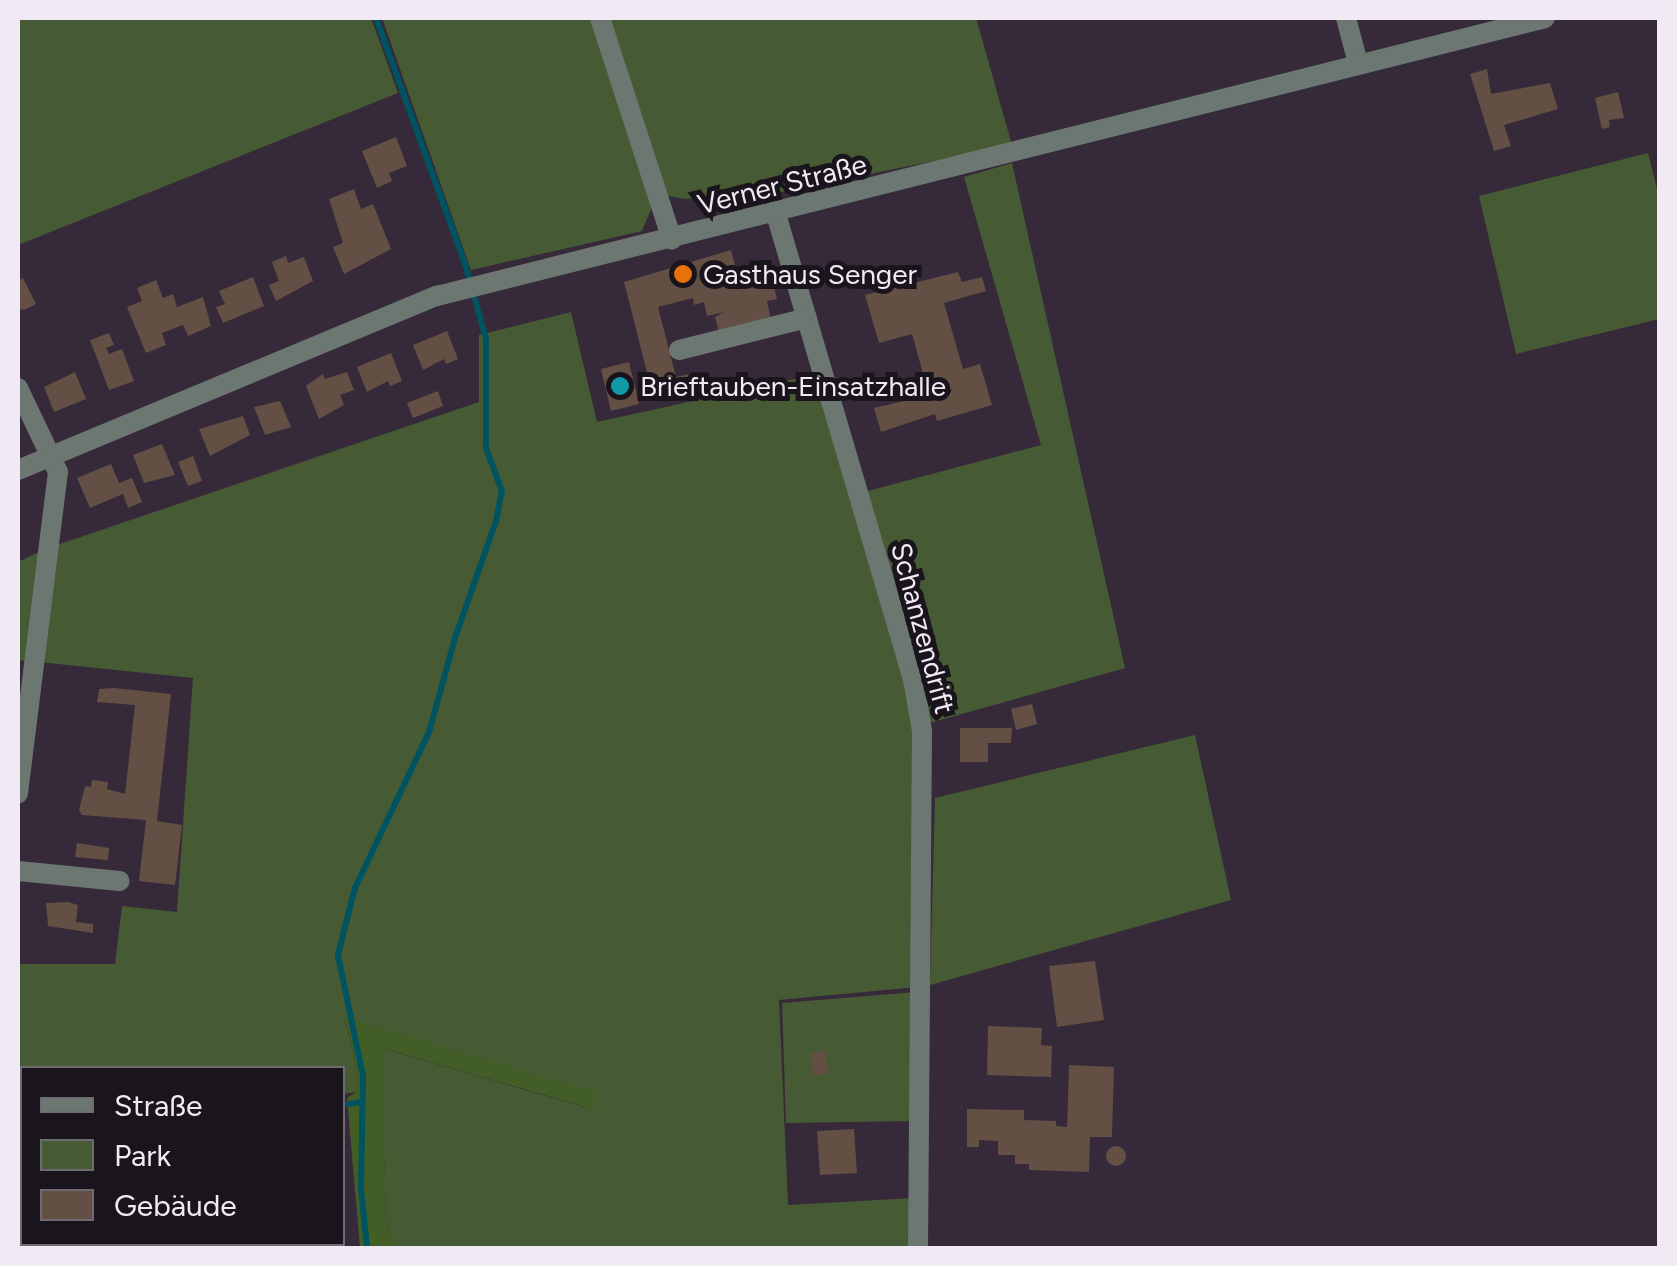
<!DOCTYPE html>
<html>
<head>
<meta charset="utf-8">
<style>
	body { margin:0 }
	#map { position:relative; width:1677px; height:1266px; overflow:hidden; background:#362a3a; font-family:Figtree,sans-serif }
	div>[style] { position:absolute }
	[style*='--x'] { left:calc(var(--x)*1px); top:calc(var(--y)*1px); width:calc(var(--w)*1px); rotate:calc(var(--a)*1deg) }
	.green>* { inset:0; background:#465b34 }
	.forest>* { inset:0; background:#425e26 }
	.stream>* { height:6px; margin:-3px; padding:0 3px; transform-origin:3px; border-radius:3px; background:#005361 }
	.building>* { inset:0; background:#634f43 }
	.round { border-radius:50% }
	.minor>* { height:20px; margin:-10px; padding:0 10px; transform-origin:10px; border-radius:10px; background:#6c7772 }
	.dots>* { width:28px; height:28px; translate:-50% -50%; box-sizing:border-box; border:5px solid #1a151c; border-radius:50% }
	span { translate:-50% -50%; white-space:nowrap; text-align:center; line-height:1.15; -webkit-text-stroke:10px #1a151c; paint-order:stroke }
	.street-label { font-size:28px; color:#f1e9f4 }
	.poi-label { font-size:28px; color:#f1e9f4 }
	.left { translate:0 -50%; text-align:left }
	.frame { position:absolute; inset:0; border:20px solid #f1e9f4; pointer-events:none }
	.legend { position:absolute; left:20px; top:1066px; width:325px; height:180px; box-sizing:border-box; background:#1a151c; border:2px solid #706a72; margin:0; padding:12px 18px; list-style:none; font-size:30px; color:#f1e9f4 }
	.legend li { display:flex; align-items:center; gap:20px; height:50px }
	.legend b { width:50px; border:2px solid #706a72 }
</style>
</head>
<body>
<div id="map">
	<div class="green">
		<div style="clip-path:polygon(18px 18px,371px 18px,398px 93px,18px 245px)"></div>
		<div style="clip-path:polygon(382px 18px,595px 18px,654px 202px,642px 231px,471px 270px)"></div>
		<div style="clip-path:polygon(610px 18px,976px 18px,1012px 145px,742px 200px,733px 196px,685px 199px,668px 196px)"></div>
		<div style="clip-path:polygon(1648px 153px,1659px 197px,1659px 319px,1516px 354px,1479px 196px)"></div>
		<div style="clip-path:polygon(1012px 163px,1125px 668px,930px 723px,864px 492px,1041px 445px,964px 177px)"></div>
		<div style="clip-path:polygon(571px 312px,597px 422px,817px 374px,919px 735px,917px 987px,779px 1000px,788px 1205px,914px 1198px,913px 1248px,396px 1248px,386px 1224px,381px 1048px,591px 1109px,345px 1018px,358px 1076px,356px 1092px,343px 1094px,342px 1068px,22px 1068px,22px 1082px,18px 1082px,18px 964px,115px 964px,122px 906px,177px 912px,193px 678px,39px 662px,54px 546px,479px 402px,479px 335px)"></div>
		<div style="clip-path:polygon(41px 551px,28px 661px,18px 660px,18px 562px)"></div>
		<div style="clip-path:polygon(1195px 735px,1231px 900px,930px 985px,935px 798px)"></div>
		<div style="clip-path:polygon(916px 992px,917px 1121px,786px 1123px,782px 1003px)"></div>
	</div>
	<div class="forest">
		<div style="clip-path:polygon(345px 1017px,597px 1093px,592px 1109px,382px 1048px,386px 1224px,396px 1248px,360px 1248px,347px 1098px,356px 1092px,358px 1076px)"></div>
	</div>
	<div class="stream">
		<div style="--x:342;--y:1105;--w:20;--a:-9"></div>
		<div style="--x:367;--y:1248;--w:59;--a:-95.8"></div>
		<div style="--x:361;--y:1189;--w:113;--a:-89"></div>
		<div style="--x:363;--y:1076;--w:124;--a:-101.7"></div>
		<div style="--x:338;--y:955;--w:69;--a:-75.8"></div>
		<div style="--x:355;--y:888;--w:173;--a:-64.6"></div>
		<div style="--x:429;--y:732;--w:98;--a:-74.5"></div>
		<div style="--x:455;--y:638;--w:124;--a:-70.7"></div>
		<div style="--x:496;--y:521;--w:31;--a:-79"></div>
		<div style="--x:502;--y:491;--w:46;--a:-110.4"></div>
		<div style="--x:486;--y:448;--w:109;--a:-90"></div>
		<div style="--x:486;--y:339;--w:78;--a:-105.6"></div>
		<div style="--x:465;--y:264;--w:262;--a:-109.9"></div>
	</div>
	<div class="building">
		<div style="clip-path:polygon(1487px 69px,1491px 94px,1550px 83px,1558px 109px,1504px 125px,1511px 146px,1494px 151px,1470px 74px)"></div>
		<div style="clip-path:polygon(1618px 92px,1624px 118px,1609px 120px,1610px 127px,1602px 129px,1595px 98px)"></div>
		<div style="clip-path:polygon(396px 137px,407px 166px,389px 173px,392px 181px,377px 188px,362px 151px)"></div>
		<div style="clip-path:polygon(354px 189px,361px 209px,373px 204px,391px 249px,344px 274px,333px 247px,343px 243px,329px 199px)"></div>
		<div style="clip-path:polygon(731px 250px,740px 285px,772px 277px,777px 299px,767px 301px,771px 320px,719px 333px,715px 317px,725px 312px,707px 316px,704px 302px,694px 305px,693px 298px,658px 307px,676px 377px,694px 373px,698px 390px,654px 400px,624px 282px)"></div>
		<div style="clip-path:polygon(286px 256px,288px 263px,304px 257px,313px 281px,276px 301px,269px 285px,279px 281px,272px 262px)"></div>
		<div style="clip-path:polygon(958px 272px,962px 282px,982px 277px,986px 291px,944px 303px,963px 369px,980px 364px,992px 405px,937px 421px,935px 414px,881px 432px,874px 408px,929px 395px,912px 334px,879px 343px,865px 295px)"></div>
		<div style="clip-path:polygon(253px 277px,264px 306px,223px 323px,216px 307px,225px 304px,219px 291px)"></div>
		<div style="clip-path:polygon(23px 278px,36px 304px,24px 310px,18px 309px,18px 281px)"></div>
		<div style="clip-path:polygon(156px 280px,163px 298px,173px 294px,177px 307px,203px 297px,211px 326px,188px 336px,183px 325px,162px 333px,166px 345px,146px 353px,127px 307px,142px 301px,137px 288px)"></div>
		<div style="clip-path:polygon(447px 331px,458px 359px,446px 364px,444px 359px,423px 370px,413px 345px)"></div>
		<div style="clip-path:polygon(109px 333px,114px 345px,106px 348px,109px 354px,122px 349px,134px 381px,109px 390px,90px 340px)"></div>
		<div style="clip-path:polygon(391px 353px,402px 381px,390px 386px,388px 381px,367px 392px,357px 367px)"></div>
		<div style="clip-path:polygon(629px 362px,639px 404px,611px 411px,601px 369px)"></div>
		<div style="clip-path:polygon(75px 372px,86px 399px,54px 412px,44px 387px)"></div>
		<div style="clip-path:polygon(347px 372px,354px 390px,340px 395px,344px 405px,319px 419px,306px 386px,323px 374px,325px 379px)"></div>
		<div style="clip-path:polygon(438px 391px,443px 406px,413px 418px,407px 403px)"></div>
		<div style="clip-path:polygon(280px 401px,291px 427px,265px 435px,254px 407px)"></div>
		<div style="clip-path:polygon(243px 416px,250px 435px,210px 456px,199px 429px)"></div>
		<div style="clip-path:polygon(162px 444px,175px 475px,144px 483px,133px 455px)"></div>
		<div style="clip-path:polygon(193px 456px,202px 481px,188px 486px,178px 462px)"></div>
		<div style="clip-path:polygon(111px 464px,119px 483px,132px 478px,142px 502px,128px 508px,123px 494px,90px 508px,77px 478px)"></div>
		<div style="clip-path:polygon(114px 688px,171px 694px,157px 821px,182px 825px,175px 885px,139px 881px,146px 820px,82px 815px,79px 810px,85px 786px,91px 787px,92px 780px,108px 782px,107px 789px,125px 794px,135px 705px,97px 702px,99px 689px)"></div>
		<div style="clip-path:polygon(1032px 704px,1037px 724px,1016px 730px,1011px 709px)"></div>
		<div style="clip-path:polygon(960px 728px,1012px 728px,1011px 743px,988px 743px,988px 762px,960px 762px)"></div>
		<div style="clip-path:polygon(77px 843px,109px 848px,108px 860px,75px 857px)"></div>
		<div style="clip-path:polygon(68px 902px,78px 905px,76px 922px,93px 924px,93px 933px,48px 926px,46px 903px)"></div>
		<div style="clip-path:polygon(1095px 961px,1104px 1020px,1057px 1027px,1049px 966px)"></div>
		<div style="clip-path:polygon(988px 1026px,1042px 1028px,1041px 1045px,1052px 1046px,1051px 1077px,987px 1075px)"></div>
		<div style="clip-path:polygon(825px 1051px,828px 1074px,813px 1076px,811px 1053px)"></div>
		<div style="clip-path:polygon(1069px 1065px,1114px 1067px,1112px 1137px,1090px 1137px,1089px 1172px,1029px 1170px,1029px 1164px,1015px 1164px,1015px 1155px,998px 1155px,998px 1141px,979px 1140px,979px 1147px,967px 1147px,967px 1109px,1024px 1110px,1024px 1120px,1056px 1121px,1056px 1126px,1067px 1127px)"></div>
		<div style="clip-path:polygon(854px 1129px,857px 1173px,820px 1175px,817px 1131px)"></div>
		<div class="round" style="left:1106px;top:1146px;width:20px;height:20px"></div>
	</div>
	<div class="minor">
		<div style="--x:600;--y:18;--w:233;--a:72"></div>
		<div style="--x:1346;--y:18;--w:47;--a:75.1"></div>
		<div style="--x:776;--y:214;--w:485;--a:73.6"></div>
		<div style="--x:913;--y:679;--w:53;--a:80.2"></div>
		<div style="--x:922;--y:731;--w:517;--a:90.44"></div>
		<div style="--x:679;--y:350;--w:132;--a:-14"></div>
		<div style="--x:18;--y:388;--w:93;--a:64.5"></div>
		<div style="--x:58;--y:472;--w:324;--a:97.1"></div>
		<div style="--x:18;--y:470;--w:454;--a:-22.6"></div>
		<div style="--x:437;--y:296;--w:1142;--a:-14.08"></div>
		<div style="--x:18;--y:871;--w:102;--a:5.6"></div>
	</div>
	<div class="dots">
		<div style="left:683px;top:274px;background:#e8710a"></div>
		<div style="left:620px;top:386px;background:#0f9aa8"></div>
	</div>
	<div class="street-label">
		<span style="left:782px;top:184px;rotate:-14deg">Verner Straße</span>
		<span style="left:923px;top:628px;rotate:75deg">Schanzendrift</span>
	</div>
	<div class="poi-label">
		<span class="left" style="left:703px;top:274px">Gasthaus Senger</span>
		<span class="left" style="left:640px;top:386px">Brieftauben-Einsatzhalle</span>
	</div>
	<div class="frame"></div>
	<ul class="legend">
	<li><b style="height:12px;background:#6c7772"></b>Straße</li>
	<li><b style="height:28px;background:#465b34"></b>Park</li>
	<li><b style="height:28px;background:#634f43"></b>Gebäude</li>
	</ul>
</div>
</body>
</html>
